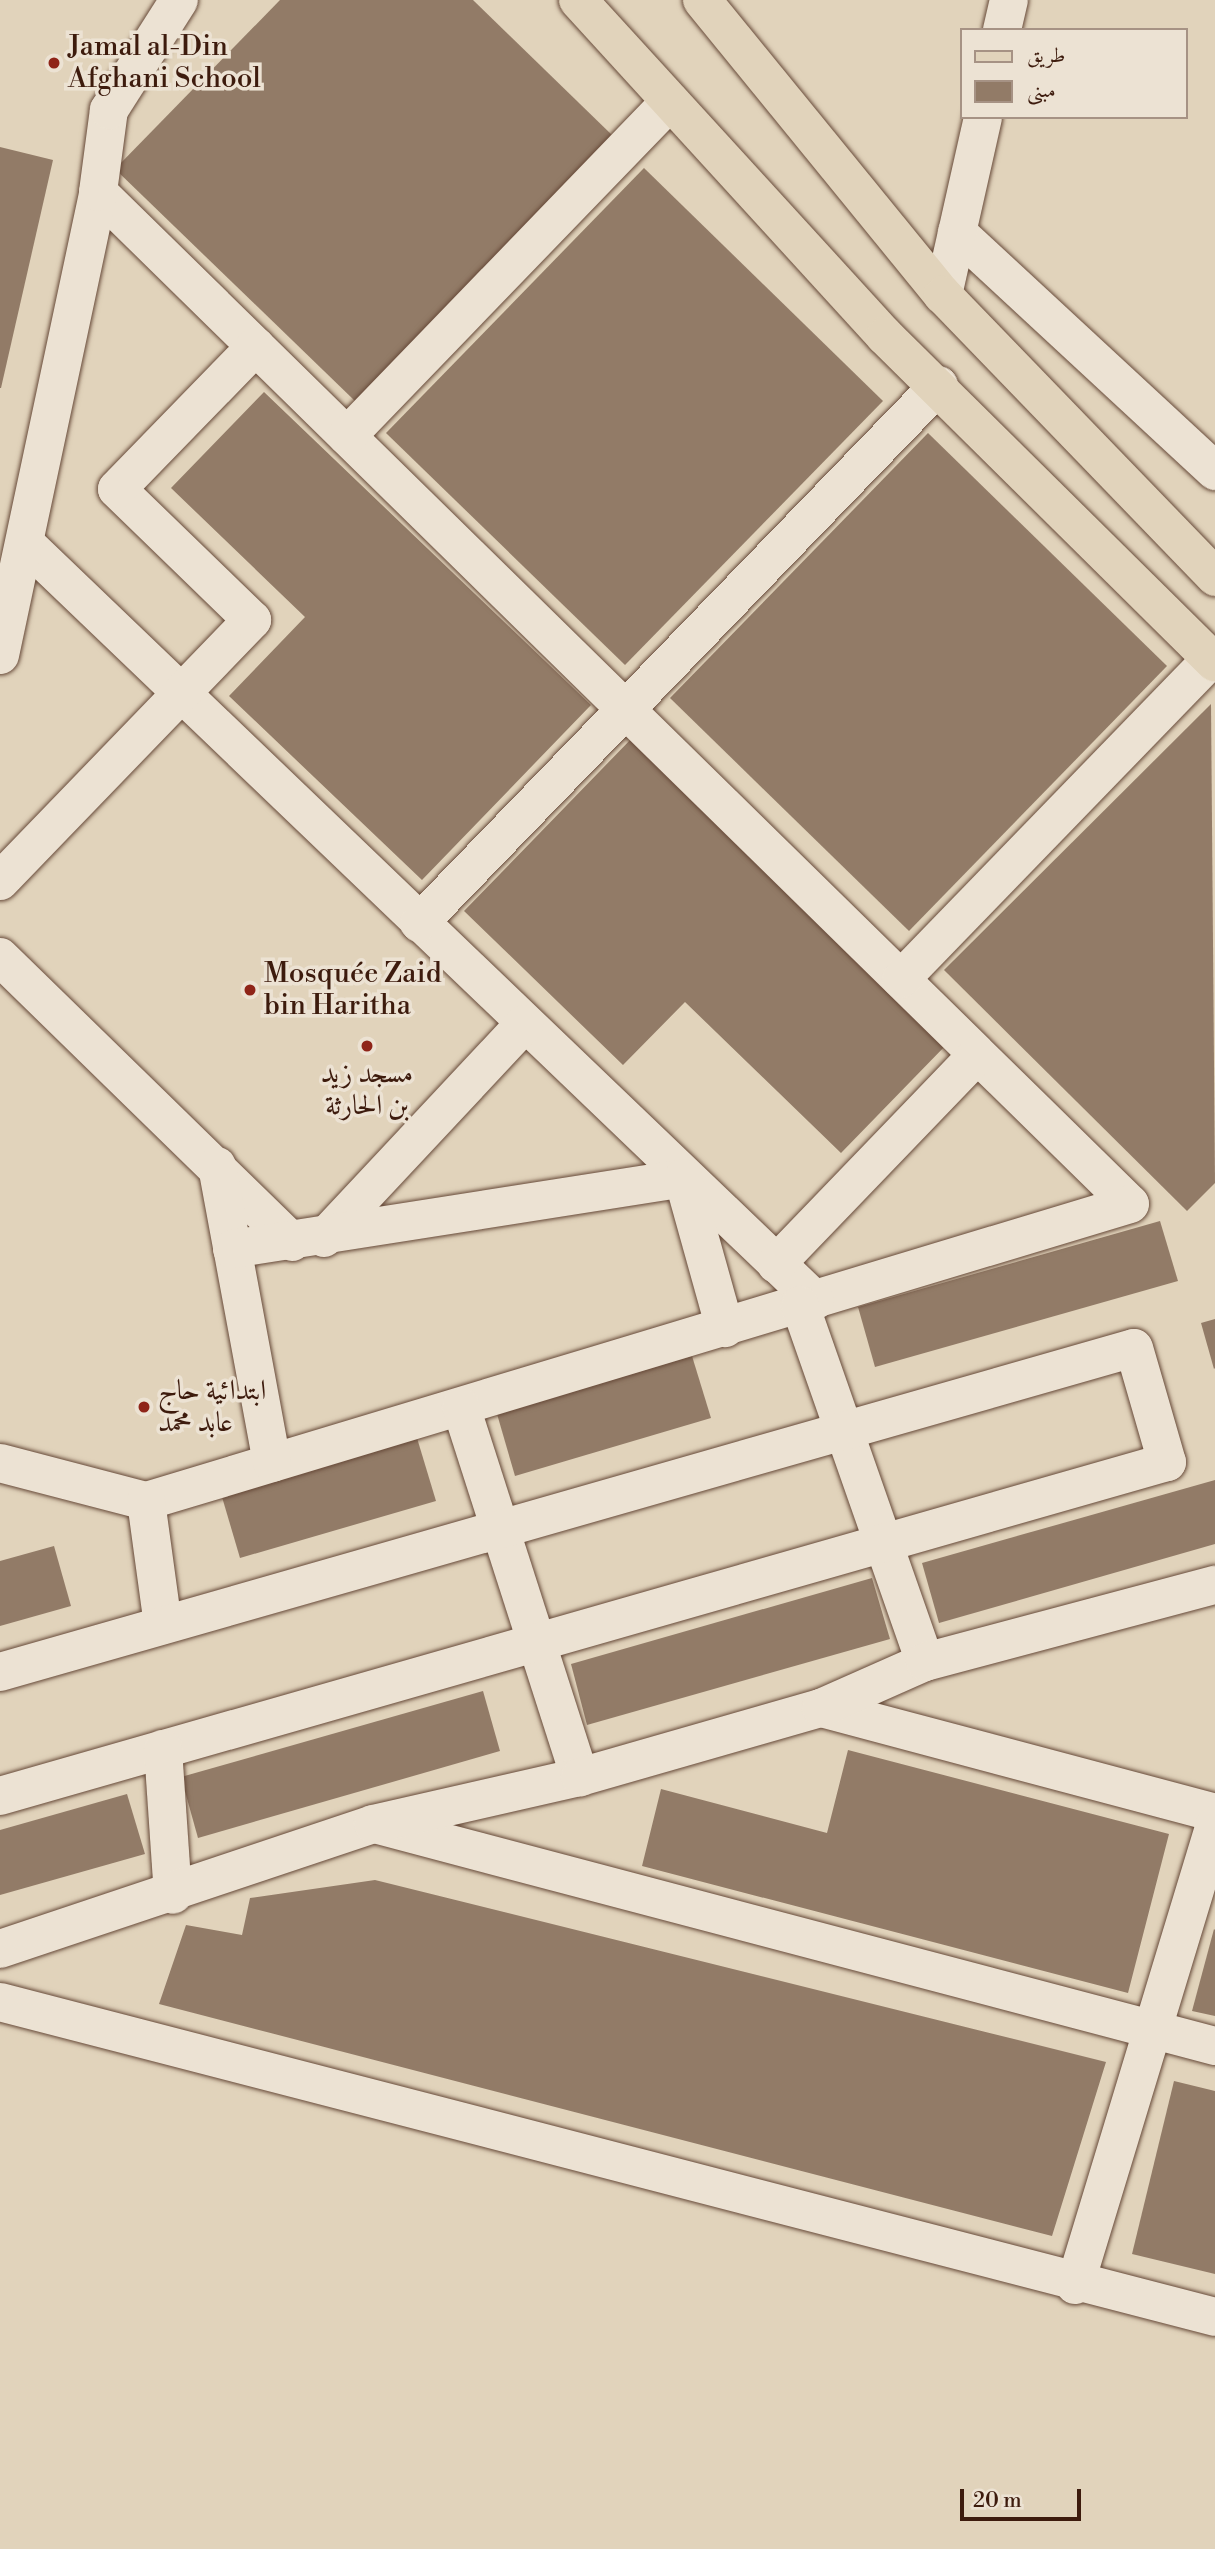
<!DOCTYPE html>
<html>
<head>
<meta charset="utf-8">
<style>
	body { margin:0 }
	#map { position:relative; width:1215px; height:2549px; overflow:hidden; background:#e1d3bb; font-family:"Libre Bodoni",Amiri,serif }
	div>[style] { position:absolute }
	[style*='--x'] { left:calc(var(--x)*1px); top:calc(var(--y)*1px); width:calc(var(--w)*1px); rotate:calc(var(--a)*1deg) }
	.building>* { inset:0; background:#927b67 }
	.roads { filter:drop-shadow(0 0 2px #664938) drop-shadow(0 0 2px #664938) }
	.minor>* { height:38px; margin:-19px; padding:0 19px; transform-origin:19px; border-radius:19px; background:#ece2d3 }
	.major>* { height:38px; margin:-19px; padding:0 19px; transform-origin:19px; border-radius:19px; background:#e1d3bb }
	.dots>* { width:19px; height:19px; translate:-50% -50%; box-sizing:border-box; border:4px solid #ece2d3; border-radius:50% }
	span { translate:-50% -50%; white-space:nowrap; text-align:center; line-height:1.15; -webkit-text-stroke:7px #ece2d3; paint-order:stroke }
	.poi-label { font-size:28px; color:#3d1b0d }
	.left { translate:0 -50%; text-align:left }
	.legend { position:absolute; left:960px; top:28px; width:228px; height:91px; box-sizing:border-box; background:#ece2d3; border:2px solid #a69284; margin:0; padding:9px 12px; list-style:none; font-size:21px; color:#3d1b0d }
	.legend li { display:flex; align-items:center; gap:14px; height:35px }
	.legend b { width:35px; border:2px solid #a69284 }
	.scale { position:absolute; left:960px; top:2489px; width:121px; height:32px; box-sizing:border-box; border:4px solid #3d1b0d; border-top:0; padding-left:9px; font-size:21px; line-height:24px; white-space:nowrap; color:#3d1b0d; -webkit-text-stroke:5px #ece2d3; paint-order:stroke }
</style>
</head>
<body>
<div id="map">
	<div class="building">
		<div style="clip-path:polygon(280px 0,473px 0,613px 136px,355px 401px,115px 169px)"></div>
		<div style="clip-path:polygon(0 147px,53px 160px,1px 388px,0 388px)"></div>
		<div style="clip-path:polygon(644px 168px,883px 401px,625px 665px,386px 433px)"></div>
		<div style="clip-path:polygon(264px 392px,591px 705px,422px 880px,229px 696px,305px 617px,171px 488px)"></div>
		<div style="clip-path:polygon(928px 433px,1167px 666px,909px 931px,670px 698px)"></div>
		<div style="clip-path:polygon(1211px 704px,1215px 1183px,1187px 1211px,944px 970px)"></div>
		<div style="clip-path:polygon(634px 736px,948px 1043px,841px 1153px,685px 1002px,623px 1065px,464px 911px)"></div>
		<div style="clip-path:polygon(1160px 1221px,1178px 1281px,875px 1367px,858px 1307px)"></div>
		<div style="clip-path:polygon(1215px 1319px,1215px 1368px,1214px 1369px,1201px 1323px)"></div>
		<div style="clip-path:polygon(692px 1356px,711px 1418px,515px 1476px,497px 1414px)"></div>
		<div style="clip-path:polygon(417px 1438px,436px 1501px,240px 1558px,222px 1497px)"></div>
		<div style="clip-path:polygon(1215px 1480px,1215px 1544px,939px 1623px,922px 1563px)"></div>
		<div style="clip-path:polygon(54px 1546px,71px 1606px,0 1626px,0 1561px)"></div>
		<div style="clip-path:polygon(872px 1578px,890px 1639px,587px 1725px,571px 1664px)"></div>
		<div style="clip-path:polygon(483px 1691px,500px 1751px,198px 1838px,181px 1777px)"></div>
		<div style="clip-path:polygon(848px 1750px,1169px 1834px,1128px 1993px,642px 1866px,661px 1789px,827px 1833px)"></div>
		<div style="clip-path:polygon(127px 1794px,145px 1854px,0 1895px,0 1830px)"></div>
		<div style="clip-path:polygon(375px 1880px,1106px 2062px,1052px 2236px,159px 2004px,186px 1925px,242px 1935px,250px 1898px)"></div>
		<div style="clip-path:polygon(1214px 1929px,1215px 1930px,1215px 2016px,1192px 2011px)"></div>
		<div style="clip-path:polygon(1174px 2081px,1215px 2091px,1215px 2274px,1132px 2254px)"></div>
	</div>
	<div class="roads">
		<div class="minor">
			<div style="--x:1002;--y:30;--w:31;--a:-77"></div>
			<div style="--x:98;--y:192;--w:1445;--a:44.44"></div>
			<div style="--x:1130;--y:1204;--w:1028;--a:163.2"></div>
			<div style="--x:957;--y:232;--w:352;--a:42.8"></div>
			<div style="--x:943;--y:295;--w:182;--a:-77.3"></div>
			<div style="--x:347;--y:436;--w:465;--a:-46"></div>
			<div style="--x:26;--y:544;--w:1093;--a:43.78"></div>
			<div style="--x:0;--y:655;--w:473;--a:-78"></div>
			<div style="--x:98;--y:192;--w:83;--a:-82.4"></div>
			<div style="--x:109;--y:110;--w:130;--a:-57.5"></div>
			<div style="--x:0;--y:881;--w:363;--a:-46"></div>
			<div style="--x:252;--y:620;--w:188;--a:-135.9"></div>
			<div style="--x:117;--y:489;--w:199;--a:-45.8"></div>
			<div style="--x:419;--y:923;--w:748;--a:-45.97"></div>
			<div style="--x:0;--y:957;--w:408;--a:44.3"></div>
			<div style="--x:901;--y:979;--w:447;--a:-45.9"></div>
			<div style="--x:217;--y:1166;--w:302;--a:79.5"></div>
			<div style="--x:324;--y:1238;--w:293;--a:-46.9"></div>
			<div style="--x:232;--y:1249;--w:457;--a:-8.9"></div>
			<div style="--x:683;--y:1178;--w:156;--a:74.4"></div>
			<div style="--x:776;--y:1264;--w:290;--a:-46.1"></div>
			<div style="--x:800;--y:1305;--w:378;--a:70.7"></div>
			<div style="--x:461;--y:1407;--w:389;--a:72.2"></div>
			<div style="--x:0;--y:1463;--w:151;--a:14.6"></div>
			<div style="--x:146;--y:1501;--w:125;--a:82.2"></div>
			<div style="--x:0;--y:1672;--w:1179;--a:-15.95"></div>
			<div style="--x:1134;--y:1348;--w:119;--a:73.9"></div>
			<div style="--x:1167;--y:1462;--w:1214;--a:164.03"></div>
			<div style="--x:821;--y:1708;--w:408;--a:14.9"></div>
			<div style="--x:163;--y:1749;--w:146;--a:86.1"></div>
			<div style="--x:378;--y:1825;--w:866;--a:14.79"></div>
			<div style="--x:0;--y:1949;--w:393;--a:-18.5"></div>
			<div style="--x:373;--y:1824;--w:212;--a:-12.8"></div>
			<div style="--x:580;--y:1777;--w:251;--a:-16"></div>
			<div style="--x:821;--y:1708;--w:114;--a:-23.9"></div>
			<div style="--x:925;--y:1662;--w:300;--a:-14.9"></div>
			<div style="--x:0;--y:2002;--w:1255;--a:14.53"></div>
			<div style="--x:1075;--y:2285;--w:481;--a:-73.1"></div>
		</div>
		<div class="major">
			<div style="--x:578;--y:0;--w:455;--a:47.6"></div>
			<div style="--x:885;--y:336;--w:464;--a:44.7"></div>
			<div style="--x:702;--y:0;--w:381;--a:50.8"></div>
			<div style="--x:943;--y:295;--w:392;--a:46"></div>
		</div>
	</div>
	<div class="dots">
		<div style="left:54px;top:63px;background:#8f2418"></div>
		<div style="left:250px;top:990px;background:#8f2418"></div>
		<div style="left:367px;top:1046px;background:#8f2418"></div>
		<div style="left:144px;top:1407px;background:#8f2418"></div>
	</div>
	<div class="poi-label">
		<span class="left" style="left:68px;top:63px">Jamal al-Din<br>Afghani School</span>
		<span class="left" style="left:264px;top:990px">Mosquée Zaid<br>bin Haritha</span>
		<span style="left:367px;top:1090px">مسجد زيد<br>بن الحارثة</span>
		<span class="left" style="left:158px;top:1407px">ابتدائية حاج<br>عابد محمد</span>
	</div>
	<ul class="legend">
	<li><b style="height:9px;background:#e1d3bb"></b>طريق</li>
	<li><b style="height:19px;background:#927b67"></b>مبنى</li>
	</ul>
	<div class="scale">20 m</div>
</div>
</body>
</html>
